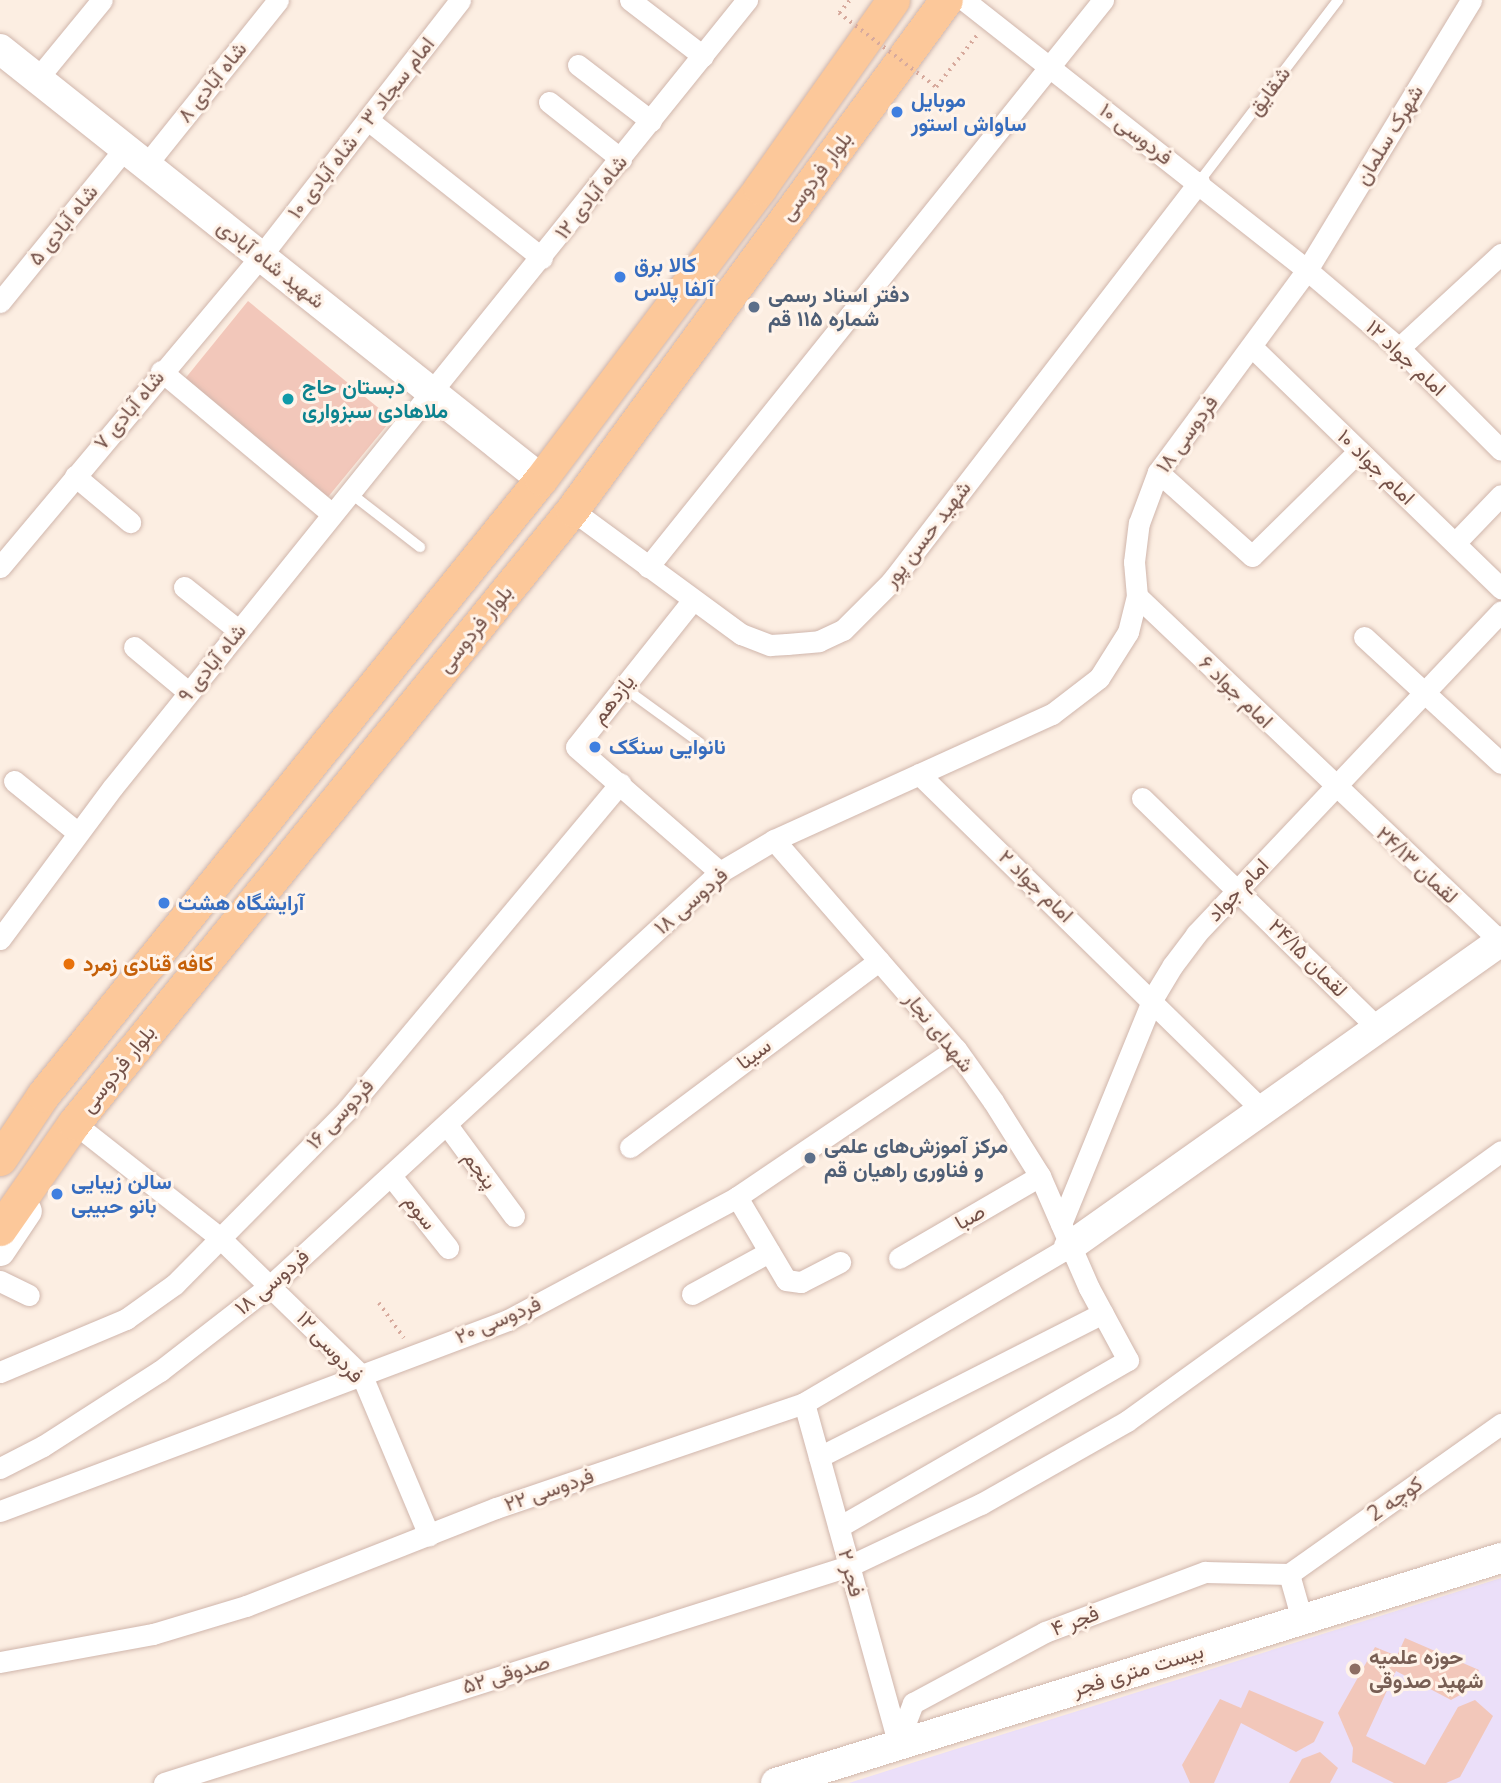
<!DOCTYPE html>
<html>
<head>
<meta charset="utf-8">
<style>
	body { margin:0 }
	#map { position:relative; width:1501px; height:1783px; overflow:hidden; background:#fceee2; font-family:"Nunito Sans",Vazirmatn,sans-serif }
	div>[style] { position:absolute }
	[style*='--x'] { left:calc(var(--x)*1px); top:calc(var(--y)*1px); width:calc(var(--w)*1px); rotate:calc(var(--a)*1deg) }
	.education>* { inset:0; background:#ebdff9 }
	.building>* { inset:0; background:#f2c7ba }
	.path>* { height:3.5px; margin-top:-1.75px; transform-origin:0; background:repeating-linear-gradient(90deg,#d7aa9d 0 2px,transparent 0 7px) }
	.roads { filter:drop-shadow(0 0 2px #d0b6ac) drop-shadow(0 0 2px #d0b6ac) }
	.lane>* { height:10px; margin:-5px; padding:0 5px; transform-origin:5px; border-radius:5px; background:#fff }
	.street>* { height:21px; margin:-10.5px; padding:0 10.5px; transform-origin:10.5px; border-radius:10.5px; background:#fff }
	.secondary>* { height:30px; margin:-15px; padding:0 15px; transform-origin:15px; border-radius:15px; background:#fff }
	.primary>* { height:33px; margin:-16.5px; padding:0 16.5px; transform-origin:16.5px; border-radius:16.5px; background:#fcc89a }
	.path-bridge>* { height:3.5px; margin-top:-1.75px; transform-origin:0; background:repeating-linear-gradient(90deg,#d7aa9d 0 2px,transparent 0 7px) }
	.dots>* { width:19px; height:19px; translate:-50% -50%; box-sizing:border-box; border:4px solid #fff3e9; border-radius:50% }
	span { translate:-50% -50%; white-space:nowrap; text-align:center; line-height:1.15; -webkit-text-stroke:6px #fff3e9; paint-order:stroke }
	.street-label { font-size:21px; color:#745148 }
	.shop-label { font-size:21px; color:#366cbe; font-weight:700 }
	.left { translate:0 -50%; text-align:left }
	.service-label { font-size:21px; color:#4e5e75; font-weight:700 }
	.culture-label { font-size:21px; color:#0d838f; font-weight:700 }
	.food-label { font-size:21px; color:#c56008; font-weight:700 }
	.education-label { font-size:21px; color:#785e54; font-weight:700 }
</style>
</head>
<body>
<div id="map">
	<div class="education">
		<div style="clip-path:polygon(1501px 1578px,1501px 1783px,849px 1783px,918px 1761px)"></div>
	</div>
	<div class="building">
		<div style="clip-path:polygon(248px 301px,392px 419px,328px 497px,184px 380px)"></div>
		<div style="clip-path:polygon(1405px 1638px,1479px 1670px,1469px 1690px,1451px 1700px,1396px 1671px,1366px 1736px,1425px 1765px,1458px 1707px,1475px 1700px,1493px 1716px,1460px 1777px,1446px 1783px,1394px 1783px,1352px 1762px,1353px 1748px,1338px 1713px,1375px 1647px,1397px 1656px)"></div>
		<div style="clip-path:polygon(1249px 1690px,1324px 1722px,1314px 1742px,1296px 1752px,1241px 1723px,1214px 1783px,1190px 1783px,1182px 1765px,1220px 1699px,1241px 1708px)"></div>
		<div style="clip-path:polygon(1320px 1752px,1338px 1768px,1330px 1783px,1289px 1783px,1302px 1759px)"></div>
	</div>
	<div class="path">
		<div style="--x:839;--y:13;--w:17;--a:-50"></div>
		<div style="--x:936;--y:87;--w:68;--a:-51.6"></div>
		<div style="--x:379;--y:1303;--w:43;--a:54.5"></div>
	</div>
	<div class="roads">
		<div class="lane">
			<div style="--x:1199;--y:182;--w:229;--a:-52.6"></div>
			<div style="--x:349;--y:492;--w:90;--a:37.8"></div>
			<div style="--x:623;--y:687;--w:95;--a:36"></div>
		</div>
		<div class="street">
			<div style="--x:630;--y:0;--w:92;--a:37.5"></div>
			<div style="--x:964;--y:0;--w:437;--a:38.2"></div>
			<div style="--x:1307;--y:270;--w:121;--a:40.3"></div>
			<div style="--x:1399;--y:348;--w:144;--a:45"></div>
			<div style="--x:578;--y:65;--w:92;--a:37.5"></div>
			<div style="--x:37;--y:79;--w:102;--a:-50.6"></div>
			<div style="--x:549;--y:102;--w:92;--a:38.4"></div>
			<div style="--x:368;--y:120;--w:222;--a:38.4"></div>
			<div style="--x:146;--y:165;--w:211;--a:-51.3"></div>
			<div style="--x:0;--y:302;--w:198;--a:-50.9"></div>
			<div style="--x:1252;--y:347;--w:347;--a:44.1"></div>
			<div style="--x:1399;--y:348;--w:139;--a:-42.7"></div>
			<div style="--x:161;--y:371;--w:223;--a:39.9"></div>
			<div style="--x:1158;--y:472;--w:126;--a:41.8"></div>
			<div style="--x:1252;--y:556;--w:150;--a:-44.5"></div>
			<div style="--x:75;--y:476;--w:72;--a:39.9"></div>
			<div style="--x:572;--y:510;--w:210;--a:36.3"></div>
			<div style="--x:741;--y:634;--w:31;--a:21"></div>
			<div style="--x:770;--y:645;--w:17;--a:-3"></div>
			<div style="--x:787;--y:644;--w:32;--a:-5"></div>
			<div style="--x:819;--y:641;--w:26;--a:-25"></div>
			<div style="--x:843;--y:630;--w:68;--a:-45"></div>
			<div style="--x:891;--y:582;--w:505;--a:-52.4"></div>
			<div style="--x:1455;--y:543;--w:66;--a:-46.2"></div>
			<div style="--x:0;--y:567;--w:406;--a:-50"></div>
			<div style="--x:261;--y:256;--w:324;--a:-52.1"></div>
			<div style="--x:648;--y:567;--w:727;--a:-51.25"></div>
			<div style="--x:184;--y:587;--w:69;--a:38.5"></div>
			<div style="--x:1137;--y:596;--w:501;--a:43.54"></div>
			<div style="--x:692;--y:601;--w:186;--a:128.5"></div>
			<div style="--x:576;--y:747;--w:191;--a:41"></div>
			<div style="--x:1364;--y:637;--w:186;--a:42.6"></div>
			<div style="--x:134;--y:647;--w:70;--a:39.8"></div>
			<div style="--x:919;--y:774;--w:480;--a:44.4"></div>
			<div style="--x:14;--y:781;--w:82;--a:39.1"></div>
			<div style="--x:1142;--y:798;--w:328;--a:44.3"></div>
			<div style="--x:774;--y:840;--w:277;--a:49"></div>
			<div style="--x:956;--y:1049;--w:64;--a:54.6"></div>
			<div style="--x:993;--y:1101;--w:89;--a:57.9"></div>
			<div style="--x:1040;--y:1176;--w:122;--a:66.4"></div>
			<div style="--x:1089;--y:1288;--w:82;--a:61.6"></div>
			<div style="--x:1128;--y:1360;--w:334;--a:150"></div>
			<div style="--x:0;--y:939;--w:189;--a:-53.4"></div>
			<div style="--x:113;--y:787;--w:1011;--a:-51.15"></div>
			<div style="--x:74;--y:1123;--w:186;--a:38.2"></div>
			<div style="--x:220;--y:1238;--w:198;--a:44.2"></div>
			<div style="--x:362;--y:1376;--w:173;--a:67.2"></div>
			<div style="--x:447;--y:1125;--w:113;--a:53.6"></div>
			<div style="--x:630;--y:1147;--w:311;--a:-36.8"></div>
			<div style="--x:391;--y:1176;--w:92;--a:51.6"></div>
			<div style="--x:737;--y:1197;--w:96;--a:59.4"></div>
			<div style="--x:786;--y:1280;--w:15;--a:8"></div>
			<div style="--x:801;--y:1282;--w:44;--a:-27.1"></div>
			<div style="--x:1061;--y:1224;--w:244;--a:-67.8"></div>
			<div style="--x:1153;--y:998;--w:39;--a:-59"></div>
			<div style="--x:1173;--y:965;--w:39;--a:-53"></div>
			<div style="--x:1196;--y:934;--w:444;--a:-46.6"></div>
			<div style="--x:899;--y:1258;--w:163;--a:-30.2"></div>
			<div style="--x:0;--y:1281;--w:32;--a:26"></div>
			<div style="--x:692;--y:1294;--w:88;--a:-28.6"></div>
			<div style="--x:0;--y:1372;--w:137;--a:-22.8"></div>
			<div style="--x:126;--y:1319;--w:60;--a:-35.5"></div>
			<div style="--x:175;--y:1284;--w:245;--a:-45.3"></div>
			<div style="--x:347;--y:1110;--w:426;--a:-50.1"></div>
			<div style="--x:804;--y:1403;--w:352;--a:74.5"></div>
			<div style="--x:819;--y:1457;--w:318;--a:-26.9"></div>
			<div style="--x:0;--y:1468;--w:48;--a:-27.1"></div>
			<div style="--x:43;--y:1446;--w:139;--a:-32.7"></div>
			<div style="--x:160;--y:1371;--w:140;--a:-37.8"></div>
			<div style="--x:271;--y:1285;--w:610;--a:-42.61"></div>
			<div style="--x:720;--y:872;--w:63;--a:-30.7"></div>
			<div style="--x:774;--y:840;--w:305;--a:-24.4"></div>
			<div style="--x:1052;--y:714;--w:59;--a:-37.5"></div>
			<div style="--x:1099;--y:678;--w:54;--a:-57.8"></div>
			<div style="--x:1128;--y:632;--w:37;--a:-76"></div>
			<div style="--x:1137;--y:596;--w:34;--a:-95"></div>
			<div style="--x:1134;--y:562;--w:39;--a:-83"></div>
			<div style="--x:1139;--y:523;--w:54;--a:-69.6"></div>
			<div style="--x:1158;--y:472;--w:251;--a:-53.6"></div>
			<div style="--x:1307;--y:270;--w:316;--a:-58.7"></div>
			<div style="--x:0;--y:1511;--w:543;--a:-20.61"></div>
			<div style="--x:508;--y:1320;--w:260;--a:-28.2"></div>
			<div style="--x:737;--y:1197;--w:264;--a:-34.1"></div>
			<div style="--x:1289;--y:1574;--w:260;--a:-35.3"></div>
			<div style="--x:1289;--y:1574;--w:48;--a:74.2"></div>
			<div style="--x:0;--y:1662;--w:156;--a:-10.4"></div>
			<div style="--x:153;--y:1634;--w:97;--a:-16.8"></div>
			<div style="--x:246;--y:1606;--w:269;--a:-21.4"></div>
			<div style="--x:496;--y:1508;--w:325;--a:-18.8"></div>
			<div style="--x:804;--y:1403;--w:308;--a:-30.5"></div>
			<div style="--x:898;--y:1742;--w:42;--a:-69"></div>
			<div style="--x:913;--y:1703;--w:150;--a:-28.3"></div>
			<div style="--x:1045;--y:1632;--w:171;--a:-20.6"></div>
			<div style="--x:1205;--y:1572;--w:84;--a:1.4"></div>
			<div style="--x:164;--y:1783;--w:719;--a:-17.58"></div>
			<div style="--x:849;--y:1566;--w:146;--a:-25.2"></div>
			<div style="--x:981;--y:1504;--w:168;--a:-29.6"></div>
			<div style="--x:1127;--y:1421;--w:461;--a:-35.8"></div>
		</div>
		<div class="secondary">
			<div style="--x:0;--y:49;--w:691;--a:38.48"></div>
			<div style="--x:1069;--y:1247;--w:529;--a:-35.31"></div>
			<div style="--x:0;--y:1251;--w:48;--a:-56"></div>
			<div style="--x:776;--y:1783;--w:759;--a:-17.24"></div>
		</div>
		<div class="primary">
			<div style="--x:0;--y:1159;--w:77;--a:-56.1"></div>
			<div style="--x:43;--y:1095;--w:792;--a:-51.05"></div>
			<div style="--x:541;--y:479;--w:364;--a:-53"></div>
			<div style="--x:760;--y:188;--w:230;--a:-54.7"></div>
			<div style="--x:0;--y:1229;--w:129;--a:-55.1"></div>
			<div style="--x:74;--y:1123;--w:790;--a:-50.91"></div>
			<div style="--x:572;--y:510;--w:632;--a:-53.75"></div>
		</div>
	</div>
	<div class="path-bridge">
		<div style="--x:839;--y:13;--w:122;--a:37.3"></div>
	</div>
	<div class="dots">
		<div style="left:897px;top:112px;background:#3f7fe0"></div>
		<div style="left:620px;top:277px;background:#3f7fe0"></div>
		<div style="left:754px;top:307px;background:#5c6f8a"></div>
		<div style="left:288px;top:399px;background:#0f9aa8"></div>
		<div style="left:595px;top:747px;background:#3f7fe0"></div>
		<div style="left:164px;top:903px;background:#3f7fe0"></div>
		<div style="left:69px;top:964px;background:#e8710a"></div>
		<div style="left:810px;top:1158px;background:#5c6f8a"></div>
		<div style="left:57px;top:1194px;background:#3f7fe0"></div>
		<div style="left:1355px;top:1669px;background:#8d6e63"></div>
	</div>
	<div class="street-label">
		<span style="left:212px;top:82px;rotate:-51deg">شاه آبادی ۸</span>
		<span style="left:1269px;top:91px;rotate:-53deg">شقایق</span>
		<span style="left:361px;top:128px;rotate:-52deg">امام سجاد ۳ - شاه آبادی ۱۰</span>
		<span style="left:1136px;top:134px;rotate:38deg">فردوسی ۱۰</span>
		<span style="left:1389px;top:135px;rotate:-59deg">شهرک سلمان</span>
		<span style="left:816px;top:176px;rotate:-53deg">بلوار فردوسی</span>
		<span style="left:591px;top:197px;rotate:-51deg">شاه آبادی ۱۲</span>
		<span style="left:63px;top:225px;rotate:-51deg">شاه آبادی ۵</span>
		<span style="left:271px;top:264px;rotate:38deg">شهید شاه آبادی</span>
		<span style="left:1406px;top:358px;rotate:43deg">امام جواد ۱۲</span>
		<span style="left:129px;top:410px;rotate:-50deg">شاه آبادی ۷</span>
		<span style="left:1187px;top:434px;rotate:-54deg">فردوسی ۱۸</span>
		<span style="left:1376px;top:467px;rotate:44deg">امام جواد ۱۰</span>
		<span style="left:927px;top:534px;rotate:-52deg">شهید حسن پور</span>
		<span style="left:475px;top:629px;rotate:-51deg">بلوار فردوسی</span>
		<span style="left:212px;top:663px;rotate:-51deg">شاه آبادی ۹</span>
		<span style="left:1236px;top:692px;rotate:44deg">امام جواد ۶</span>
		<span style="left:613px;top:699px;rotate:-52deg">یازدهم</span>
		<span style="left:1417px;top:865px;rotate:43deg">لقمان ۲۴/۱۳</span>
		<span style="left:1036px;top:886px;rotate:44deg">امام جواد ۲</span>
		<span style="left:1238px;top:890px;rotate:-46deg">امام جواد</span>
		<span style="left:691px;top:901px;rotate:-41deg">فردوسی ۱۸</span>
		<span style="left:1308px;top:958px;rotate:45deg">لقمان ۲۴/۱۵</span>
		<span style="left:939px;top:1032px;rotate:51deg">شهدای نجار</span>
		<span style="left:754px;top:1054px;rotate:-37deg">سینا</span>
		<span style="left:118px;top:1069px;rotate:-51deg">بلوار فردوسی</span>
		<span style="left:340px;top:1114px;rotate:-47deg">فردوسی ۱۶</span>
		<span style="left:480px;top:1170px;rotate:54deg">پنجم</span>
		<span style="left:420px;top:1212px;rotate:52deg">سوم</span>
		<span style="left:970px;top:1217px;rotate:-30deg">صبا</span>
		<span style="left:272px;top:1282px;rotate:-40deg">فردوسی ۱۸</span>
		<span style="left:498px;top:1320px;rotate:-23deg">فردوسی ۲۰</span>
		<span style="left:330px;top:1347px;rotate:48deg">فردوسی ۱۲</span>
		<span style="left:549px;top:1490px;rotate:-19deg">فردوسی ۲۲</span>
		<span style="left:1395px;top:1499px;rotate:-35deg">کوچه 2</span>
		<span style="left:851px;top:1573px;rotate:75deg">فجر ۲</span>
		<span style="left:1075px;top:1621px;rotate:-21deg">فجر ۴</span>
		<span style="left:1138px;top:1670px;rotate:-17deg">بیست متری فجر</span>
		<span style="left:506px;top:1674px;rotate:-17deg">صدوقی ۵۲</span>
	</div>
	<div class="shop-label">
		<span class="left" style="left:911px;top:112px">موبایل<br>ساواش استور</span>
		<span class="left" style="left:634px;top:277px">کالا برق<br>آلفا پلاس</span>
		<span class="left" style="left:609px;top:747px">نانوایی سنگک</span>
		<span class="left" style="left:178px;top:903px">آرایشگاه هشت</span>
		<span class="left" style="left:71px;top:1194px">سالن زیبایی<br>بانو حبیبی</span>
	</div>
	<div class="service-label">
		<span class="left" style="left:768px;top:307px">دفتر اسناد رسمی<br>شماره ۱۱۵ قم</span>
		<span class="left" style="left:824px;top:1158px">مرکز آموزش‌های علمی<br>و فناوری راهیان قم</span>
	</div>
	<div class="culture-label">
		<span class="left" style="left:302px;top:399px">دبستان حاج<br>ملاهادی سبزواری</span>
	</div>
	<div class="food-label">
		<span class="left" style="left:83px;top:964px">کافه قنادی زمرد</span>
	</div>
	<div class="education-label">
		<span class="left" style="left:1369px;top:1669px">حوزه علمیه<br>شهید صدوقی</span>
	</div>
</div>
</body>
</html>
